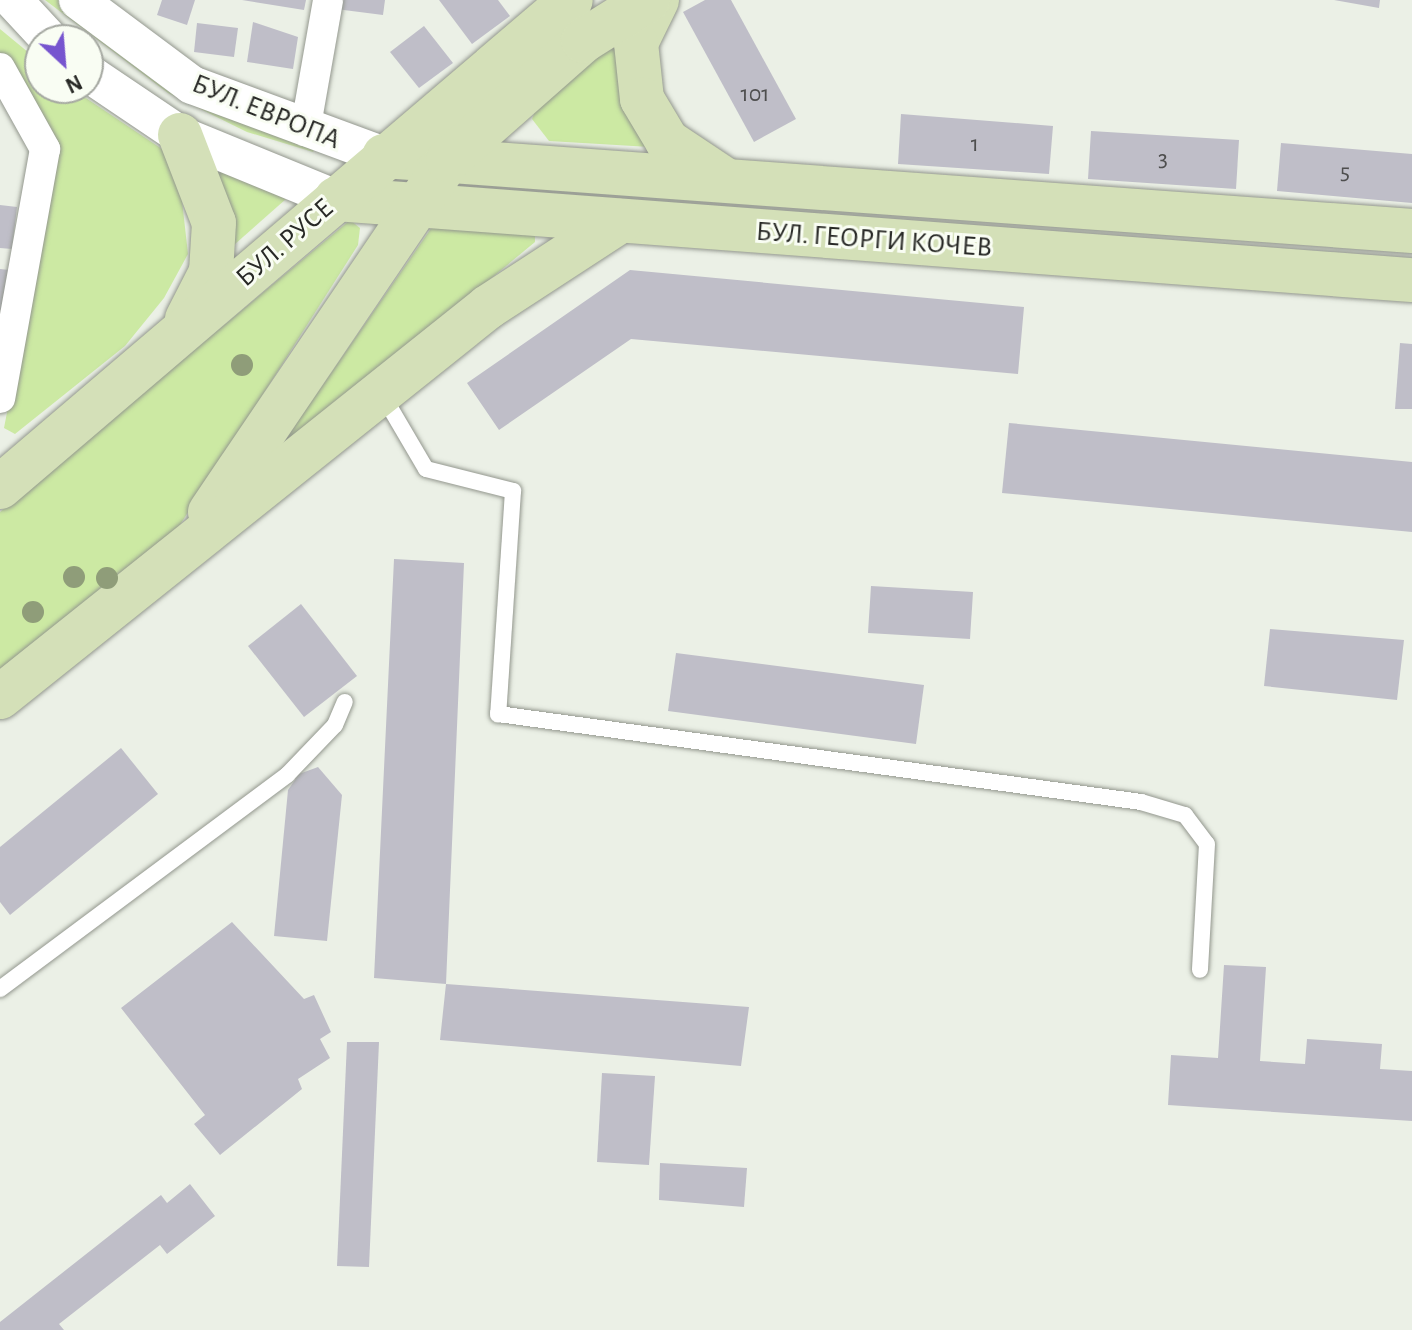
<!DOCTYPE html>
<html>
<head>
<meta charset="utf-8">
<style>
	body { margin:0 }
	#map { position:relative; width:1412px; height:1330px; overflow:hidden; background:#ebf0e6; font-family:"Alegreya Sans",sans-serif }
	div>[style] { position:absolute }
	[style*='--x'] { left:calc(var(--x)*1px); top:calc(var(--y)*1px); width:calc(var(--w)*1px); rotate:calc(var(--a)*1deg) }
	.green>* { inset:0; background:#cce9a3 }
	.building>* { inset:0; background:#bfbec8 }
	.roads { filter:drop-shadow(0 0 2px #93978e) drop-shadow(0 0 2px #93978e) }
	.service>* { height:16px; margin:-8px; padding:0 8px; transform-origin:8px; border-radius:8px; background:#fff }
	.minor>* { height:30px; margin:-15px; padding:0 15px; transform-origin:15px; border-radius:15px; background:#fff }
	.tertiary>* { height:38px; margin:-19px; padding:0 19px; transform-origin:19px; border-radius:19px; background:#fff }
	.secondary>* { height:44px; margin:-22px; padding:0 22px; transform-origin:22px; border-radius:22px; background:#d4e0b8 }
	.trees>* { width:22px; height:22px; margin:-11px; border-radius:50%; background:#8f9d79 }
	span { translate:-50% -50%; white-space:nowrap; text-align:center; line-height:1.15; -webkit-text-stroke:6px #f9fdf3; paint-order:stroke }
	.number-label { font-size:24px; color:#4e4e4e }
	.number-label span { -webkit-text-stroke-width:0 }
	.street-label { font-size:28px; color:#282926 }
	.north { position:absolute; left:24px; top:24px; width:80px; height:80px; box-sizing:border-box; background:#f9fdf3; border:2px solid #a5a8a1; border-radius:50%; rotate:154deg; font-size:22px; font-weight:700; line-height:32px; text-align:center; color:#282926 }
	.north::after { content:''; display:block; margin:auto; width:28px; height:36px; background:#7755cf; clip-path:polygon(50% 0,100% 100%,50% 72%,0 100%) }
</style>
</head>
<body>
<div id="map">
	<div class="green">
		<div style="clip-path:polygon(45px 0,62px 0,203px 104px,316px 147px,313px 152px,247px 132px,168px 93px)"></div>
		<div style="clip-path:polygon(0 29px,40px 62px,40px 88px,71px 88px,162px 149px,181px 192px,188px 254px,164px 298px,125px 346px,15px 434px,4px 428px,56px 159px,0 54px)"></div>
		<div style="clip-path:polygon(615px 38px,650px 147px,549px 141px,532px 119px,539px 101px)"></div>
		<div style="clip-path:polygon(212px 165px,286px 199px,234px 245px)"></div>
		<div style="clip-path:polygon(350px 220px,360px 228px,358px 245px,178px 528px,0 670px,0 512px)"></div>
		<div style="clip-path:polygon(432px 227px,535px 235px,535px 242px,291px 444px,284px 441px)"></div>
	</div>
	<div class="building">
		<div style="clip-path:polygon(162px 0,195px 0,187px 25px,157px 15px)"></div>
		<div style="clip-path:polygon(242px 0,306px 0,304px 10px)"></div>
		<div style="clip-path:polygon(338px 0,385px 0,383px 15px,336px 9px)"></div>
		<div style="clip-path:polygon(439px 0,498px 0,510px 16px,472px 44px)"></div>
		<div style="clip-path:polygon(705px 0,731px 0,796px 119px,754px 142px,683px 12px)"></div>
		<div style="clip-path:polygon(1334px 0,1380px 0,1379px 8px)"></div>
		<div style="clip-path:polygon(253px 22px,298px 37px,293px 69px,247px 62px)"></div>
		<div style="clip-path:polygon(197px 23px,238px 28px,234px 57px,194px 52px)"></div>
		<div style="clip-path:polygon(424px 26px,453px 63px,419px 88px,390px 52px)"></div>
		<div style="clip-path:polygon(901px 114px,1053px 126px,1049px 174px,898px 164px)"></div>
		<div style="clip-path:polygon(1091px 131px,1239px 140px,1236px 189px,1088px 179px)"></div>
		<div style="clip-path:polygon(1281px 143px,1412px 154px,1412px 203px,1277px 191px)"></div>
		<div style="clip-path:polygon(0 205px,17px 207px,12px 249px,0 248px)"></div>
		<div style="clip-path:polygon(0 269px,9px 270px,5px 311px,0 310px)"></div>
		<div style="clip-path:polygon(630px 270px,1024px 307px,1018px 374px,631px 339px,499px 430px,467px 383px)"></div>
		<div style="clip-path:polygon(1400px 343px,1412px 344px,1412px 409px,1395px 409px)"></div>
		<div style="clip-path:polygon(1009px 423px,1412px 462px,1412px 532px,1002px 493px)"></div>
		<div style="clip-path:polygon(394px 559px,464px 563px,446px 984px,749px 1007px,741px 1066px,440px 1040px,446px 984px,374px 978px)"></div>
		<div style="clip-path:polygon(871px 586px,973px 592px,970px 639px,868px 633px)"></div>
		<div style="clip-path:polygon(301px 604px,357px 676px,304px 717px,248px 646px)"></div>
		<div style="clip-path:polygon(1270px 629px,1404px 640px,1397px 700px,1264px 686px)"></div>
		<div style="clip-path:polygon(676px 653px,924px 685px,916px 744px,668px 711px)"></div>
		<div style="clip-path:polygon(121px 748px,158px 794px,10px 915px,0 902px,0 847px)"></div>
		<div style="clip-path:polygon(318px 767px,342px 795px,327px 941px,274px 936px,288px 790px,299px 774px)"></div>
		<div style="clip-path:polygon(232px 922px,304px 999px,314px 995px,331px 1032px,320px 1039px,330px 1058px,298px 1079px,302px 1089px,220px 1155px,194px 1124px,205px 1115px,121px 1008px)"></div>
		<div style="clip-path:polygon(1224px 965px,1266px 967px,1260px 1061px,1305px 1064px,1307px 1039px,1382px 1044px,1380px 1069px,1412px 1071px,1412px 1121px,1168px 1105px,1171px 1055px,1218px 1058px)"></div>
		<div style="clip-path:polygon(347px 1042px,379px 1042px,369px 1267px,337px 1266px)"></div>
		<div style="clip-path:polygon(602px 1073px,655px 1076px,649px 1165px,597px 1162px)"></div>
		<div style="clip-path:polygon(660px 1163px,747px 1168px,744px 1207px,659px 1200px)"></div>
		<div style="clip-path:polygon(190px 1184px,215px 1216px,167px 1254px,160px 1245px,59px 1324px,64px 1330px,0 1330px,0 1322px,161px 1195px,167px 1203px)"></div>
	</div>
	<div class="roads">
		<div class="service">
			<div style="--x:382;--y:394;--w:87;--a:59.6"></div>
			<div style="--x:426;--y:469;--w:90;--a:14.2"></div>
			<div style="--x:513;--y:491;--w:224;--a:93.8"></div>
			<div style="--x:498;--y:714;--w:649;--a:7.79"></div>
			<div style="--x:1141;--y:802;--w:46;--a:16.5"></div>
			<div style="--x:1185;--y:815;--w:36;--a:53"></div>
			<div style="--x:1207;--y:844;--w:126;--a:93.2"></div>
			<div style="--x:0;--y:989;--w:358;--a:-36.7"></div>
			<div style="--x:287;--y:775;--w:69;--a:-46.2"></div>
			<div style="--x:335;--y:725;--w:25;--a:-67"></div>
		</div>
		<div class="minor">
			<div style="--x:0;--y:68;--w:93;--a:60.9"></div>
			<div style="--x:45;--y:149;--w:253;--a:100.2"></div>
			<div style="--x:305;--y:131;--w:133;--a:-80"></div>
		</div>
		<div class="tertiary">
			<div style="--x:13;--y:0;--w:54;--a:47.2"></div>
			<div style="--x:78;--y:0;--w:142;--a:36.7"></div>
			<div style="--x:192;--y:85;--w:205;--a:20.3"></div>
			<div style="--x:88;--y:73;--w:111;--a:34"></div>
			<div style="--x:180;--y:135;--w:169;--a:22.3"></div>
		</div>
		<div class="secondary">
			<div style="--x:657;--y:0;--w:48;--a:116"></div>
			<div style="--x:636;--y:43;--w:56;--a:83.9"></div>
			<div style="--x:642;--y:99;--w:49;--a:59.2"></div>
			<div style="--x:667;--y:141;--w:69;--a:33.7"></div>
			<div style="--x:180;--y:135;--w:94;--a:68.9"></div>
			<div style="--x:214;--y:223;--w:49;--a:93.5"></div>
			<div style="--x:211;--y:272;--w:53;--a:117.1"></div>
			<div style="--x:384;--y:156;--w:1031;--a:4.17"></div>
			<div style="--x:336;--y:199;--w:1079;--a:4.31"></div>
			<div style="--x:0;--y:487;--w:750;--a:-40.46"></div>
			<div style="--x:210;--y:512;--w:425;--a:-55.9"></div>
			<div style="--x:448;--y:160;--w:180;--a:-41.4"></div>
			<div style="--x:583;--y:41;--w:77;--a:-32.2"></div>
			<div style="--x:0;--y:697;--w:625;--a:-38.63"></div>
			<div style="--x:488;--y:307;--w:158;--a:-33.1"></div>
		</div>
	</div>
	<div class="trees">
		<div style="left:242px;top:365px"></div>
		<div style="left:74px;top:577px"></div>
		<div style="left:107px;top:578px"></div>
		<div style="left:33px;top:612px"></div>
	</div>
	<div class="number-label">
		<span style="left:755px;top:95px">101</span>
		<span style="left:975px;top:145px">1</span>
		<span style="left:1163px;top:160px">3</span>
		<span style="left:1345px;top:173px">5</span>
	</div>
	<div class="street-label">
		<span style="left:266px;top:112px;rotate:22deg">БУЛ. ЕВРОПА</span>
		<span style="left:874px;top:240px;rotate:4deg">БУЛ. ГЕОРГИ КОЧЕВ</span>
		<span style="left:285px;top:243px;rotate:-41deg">БУЛ. РУСЕ</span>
	</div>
	<div class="north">N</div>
</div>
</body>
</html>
